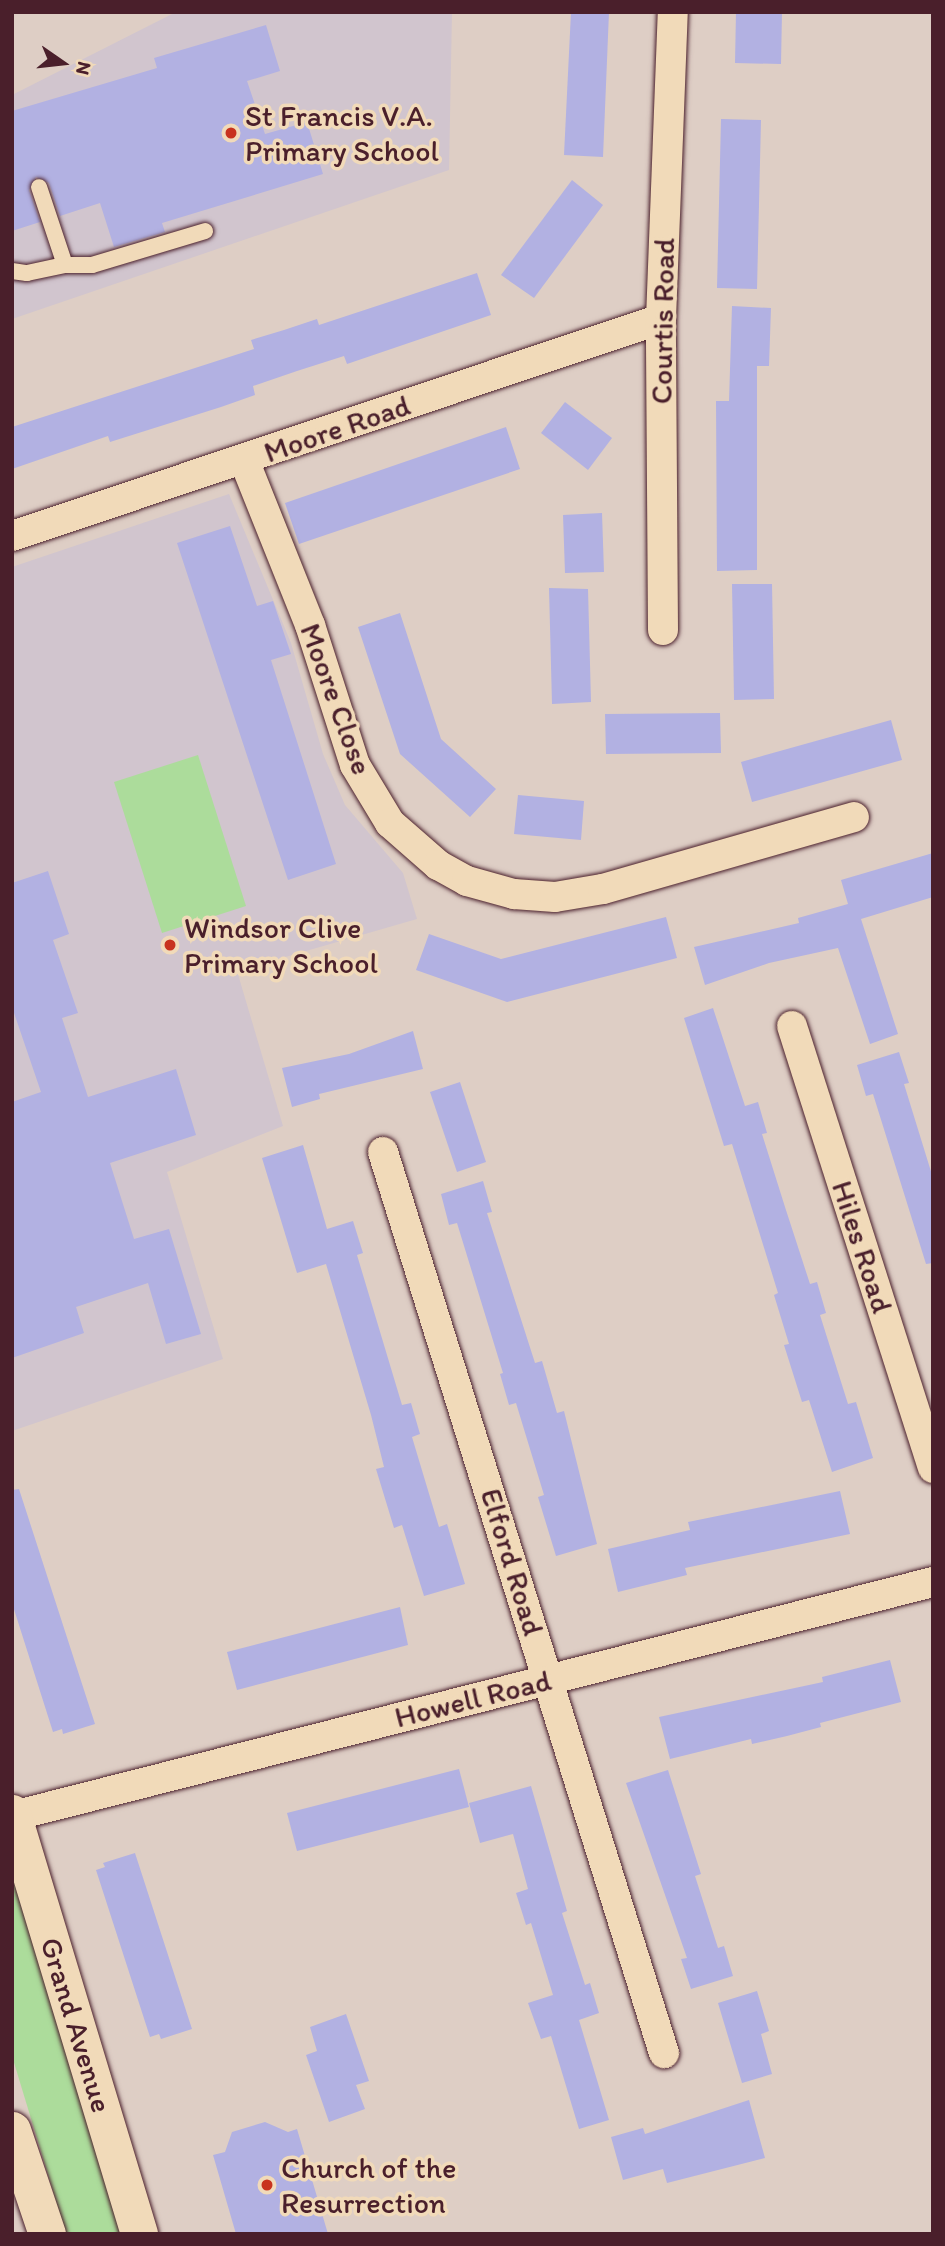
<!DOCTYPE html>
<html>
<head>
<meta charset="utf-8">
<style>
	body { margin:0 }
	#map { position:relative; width:945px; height:2246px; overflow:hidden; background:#decec5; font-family:Itim,sans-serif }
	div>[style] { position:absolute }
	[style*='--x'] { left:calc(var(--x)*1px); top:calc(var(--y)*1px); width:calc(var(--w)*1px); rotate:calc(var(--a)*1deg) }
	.built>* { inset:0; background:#d1c5ce }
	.green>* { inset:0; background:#acdc9b }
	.building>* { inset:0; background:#b2b1e2 }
	.roads { filter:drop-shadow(0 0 2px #4a1f2b) drop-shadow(0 0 2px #4a1f2b) }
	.service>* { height:16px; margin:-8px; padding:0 8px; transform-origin:8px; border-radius:8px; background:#f1dab9 }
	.minor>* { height:30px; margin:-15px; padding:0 15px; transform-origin:15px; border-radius:15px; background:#f1dab9 }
	.tertiary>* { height:37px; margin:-18.5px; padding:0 18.5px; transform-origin:18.5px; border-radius:18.5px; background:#f1dab9 }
	.dots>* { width:19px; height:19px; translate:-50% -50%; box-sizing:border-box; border:4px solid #f1dab9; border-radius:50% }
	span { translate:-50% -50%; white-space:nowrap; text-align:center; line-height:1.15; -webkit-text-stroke:7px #f1dab9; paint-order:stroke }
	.poi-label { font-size:30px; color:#4a1f2b }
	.left { translate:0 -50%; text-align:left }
	.street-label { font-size:30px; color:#4a1f2b }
	.frame { position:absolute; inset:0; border:14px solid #4a1f2b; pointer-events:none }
	.north { position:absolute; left:28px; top:28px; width:70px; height:70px; -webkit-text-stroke:5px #f1dab9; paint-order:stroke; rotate:104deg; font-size:19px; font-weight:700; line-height:28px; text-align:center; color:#4a1f2b }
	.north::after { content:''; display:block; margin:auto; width:24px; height:32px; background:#4a1f2b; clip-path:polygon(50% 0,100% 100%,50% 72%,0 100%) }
</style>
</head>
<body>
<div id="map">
	<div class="built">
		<div style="clip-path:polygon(176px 12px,452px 12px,449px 170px,12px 319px,12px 95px)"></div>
		<div style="clip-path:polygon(229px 494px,291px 643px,323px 754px,345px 805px,403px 873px,417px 919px,237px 971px,283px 1126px,167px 1172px,223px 1359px,12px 1431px,12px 567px)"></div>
	</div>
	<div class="green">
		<div style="clip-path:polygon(198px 755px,246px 906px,162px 933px,114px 782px)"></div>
		<div style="clip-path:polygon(12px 1867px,125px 2234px,66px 2234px,12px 2056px)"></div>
	</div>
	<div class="building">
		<div style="clip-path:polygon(571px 12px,609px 12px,603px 157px,564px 155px)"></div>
		<div style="clip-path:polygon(736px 12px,782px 12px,781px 64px,735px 63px)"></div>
		<div style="clip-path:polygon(266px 25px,280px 71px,247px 81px,265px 134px,307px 122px,323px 174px,162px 223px,165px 232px,114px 247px,100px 203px,60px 216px,49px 183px,36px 177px,29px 190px,40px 222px,12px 231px,12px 111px,157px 68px,154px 58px)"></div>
		<div style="clip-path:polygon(721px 119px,761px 120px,757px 289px,717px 288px)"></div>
		<div style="clip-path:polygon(572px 180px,603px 205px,534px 298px,501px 275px)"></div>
		<div style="clip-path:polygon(477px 273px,491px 315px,347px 364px,344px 356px,297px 371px,253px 386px,255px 395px,221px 407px,110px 442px,108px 436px,12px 469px,12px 427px,254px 349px,251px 340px,284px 330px,317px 319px,319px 325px)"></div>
		<div style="clip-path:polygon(732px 306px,771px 308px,769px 366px,757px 366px,757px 570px,717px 571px,716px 401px,729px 401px)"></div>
		<div style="clip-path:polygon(565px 402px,612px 438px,588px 470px,541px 433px)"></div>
		<div style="clip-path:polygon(506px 427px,520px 469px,299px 544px,285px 503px)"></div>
		<div style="clip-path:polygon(602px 513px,604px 572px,565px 573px,563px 515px)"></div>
		<div style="clip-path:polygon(230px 526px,257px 606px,273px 601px,291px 654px,271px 660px,336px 864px,288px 880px,177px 543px)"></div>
		<div style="clip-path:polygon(732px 584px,772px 584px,774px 699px,734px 700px)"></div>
		<div style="clip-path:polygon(549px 588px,588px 589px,591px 702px,552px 704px)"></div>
		<div style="clip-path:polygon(400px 613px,441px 739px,496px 789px,470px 817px,400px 754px,358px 627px)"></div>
		<div style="clip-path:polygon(720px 713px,721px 753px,606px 754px,605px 714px)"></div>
		<div style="clip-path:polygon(891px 720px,902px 760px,752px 802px,741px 762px)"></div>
		<div style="clip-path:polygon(518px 795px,584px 801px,581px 840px,514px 834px)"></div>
		<div style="clip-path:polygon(933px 853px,933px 897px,861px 919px,898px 1034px,870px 1044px,838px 948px,769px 963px,705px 985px,694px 947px,799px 923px,798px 918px,848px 904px,841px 880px)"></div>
		<div style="clip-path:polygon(48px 871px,69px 934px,53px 940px,78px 1013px,62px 1018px,88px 1097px,176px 1069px,196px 1135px,110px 1163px,134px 1239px,169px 1229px,201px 1334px,166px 1344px,148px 1283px,76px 1307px,84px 1333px,12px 1358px,12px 1102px,41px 1092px,12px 1007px,12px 883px)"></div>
		<div style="clip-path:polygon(666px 917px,677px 958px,507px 1002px,416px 970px,429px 934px,501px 959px)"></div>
		<div style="clip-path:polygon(713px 1008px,745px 1106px,758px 1102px,767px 1133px,762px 1134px,785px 1207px,810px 1284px,817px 1282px,826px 1313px,820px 1315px,848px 1404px,856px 1402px,873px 1458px,832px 1472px,809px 1400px,802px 1402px,784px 1345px,789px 1344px,774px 1295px,778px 1293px,732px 1144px,724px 1146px,684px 1018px)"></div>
		<div style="clip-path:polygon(413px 1031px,423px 1069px,319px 1094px,320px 1099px,292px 1107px,282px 1068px,349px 1054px)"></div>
		<div style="clip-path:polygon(899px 1052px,909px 1083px,904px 1084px,933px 1178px,933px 1263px,926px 1264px,873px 1094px,866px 1096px,857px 1065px)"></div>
		<div style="clip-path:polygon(460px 1082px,486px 1162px,457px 1172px,430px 1092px)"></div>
		<div style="clip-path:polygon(303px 1145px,327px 1229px,353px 1221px,363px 1253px,357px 1255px,402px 1405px,411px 1403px,420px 1434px,412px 1437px,439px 1527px,447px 1524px,465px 1584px,424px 1596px,402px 1525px,394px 1528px,376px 1469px,384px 1467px,371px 1415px,326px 1264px,297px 1273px,262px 1158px)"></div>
		<div style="clip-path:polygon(483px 1181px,492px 1212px,487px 1213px,535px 1363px,542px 1361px,557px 1413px,564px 1411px,597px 1544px,556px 1556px,538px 1497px,544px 1495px,516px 1403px,509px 1405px,500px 1374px,503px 1373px,457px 1223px,449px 1225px,441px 1194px)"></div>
		<div style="clip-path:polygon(19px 1489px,95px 1724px,63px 1734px,62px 1729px,53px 1732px,12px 1603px,12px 1490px)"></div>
		<div style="clip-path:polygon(840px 1491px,850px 1534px,685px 1568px,687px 1575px,618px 1592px,608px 1549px,690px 1530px,688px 1522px)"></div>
		<div style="clip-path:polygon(400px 1607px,408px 1645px,237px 1690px,227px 1652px)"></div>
		<div style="clip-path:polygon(890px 1660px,901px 1702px,820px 1723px,821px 1727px,787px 1736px,752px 1744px,751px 1739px,670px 1759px,659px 1717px,823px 1682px,822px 1677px)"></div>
		<div style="clip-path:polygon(459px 1769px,469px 1807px,297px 1851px,287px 1813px)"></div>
		<div style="clip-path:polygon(668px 1770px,701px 1874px,695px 1876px,718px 1948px,724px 1946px,733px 1976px,691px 1989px,681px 1959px,687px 1958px,626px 1783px)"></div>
		<div style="clip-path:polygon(531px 1786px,567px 1911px,562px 1913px,585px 1985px,590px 1983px,599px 2013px,579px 2020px,609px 2120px,579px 2129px,551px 2036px,541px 2039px,528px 2003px,553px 1995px,531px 1923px,526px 1925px,516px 1893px,528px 1889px,513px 1834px,480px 1843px,469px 1803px)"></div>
		<div style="clip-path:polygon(135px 1853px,192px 2029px,161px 2039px,159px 2034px,150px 2037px,96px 1870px,105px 1867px,103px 1863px)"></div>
		<div style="clip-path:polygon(757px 1991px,769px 2031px,761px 2034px,772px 2074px,742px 2083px,718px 2003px)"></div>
		<div style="clip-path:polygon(346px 2014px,369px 2081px,356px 2085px,365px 2109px,329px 2122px,306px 2055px,317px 2051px,310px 2027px)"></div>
		<div style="clip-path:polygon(749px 2100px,765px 2158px,667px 2183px,663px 2169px,623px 2180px,611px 2137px,643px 2128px,645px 2134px)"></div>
		<div style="clip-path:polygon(265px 2122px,288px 2132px,297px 2129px,328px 2234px,236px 2234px,213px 2155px,225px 2152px,232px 2132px)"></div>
	</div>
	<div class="roads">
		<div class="service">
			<div style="--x:65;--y:265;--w:27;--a:0"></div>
			<div style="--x:92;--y:265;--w:118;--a:-16.7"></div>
			<div style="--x:12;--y:271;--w:15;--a:8"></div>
			<div style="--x:27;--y:273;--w:39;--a:-12"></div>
			<div style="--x:65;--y:265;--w:82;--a:-108.4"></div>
		</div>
		<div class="minor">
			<div style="--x:244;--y:460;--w:178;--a:68.2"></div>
			<div style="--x:310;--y:625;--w:147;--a:72.2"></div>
			<div style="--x:355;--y:765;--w:68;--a:58.9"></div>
			<div style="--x:390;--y:823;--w:64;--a:41.2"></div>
			<div style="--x:438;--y:865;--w:33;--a:29"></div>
			<div style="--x:467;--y:881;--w:49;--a:15.5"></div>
			<div style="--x:514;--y:894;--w:41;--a:4.2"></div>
			<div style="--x:555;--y:897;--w:49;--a:-9.5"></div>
			<div style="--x:603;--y:889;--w:261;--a:-16"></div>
			<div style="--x:12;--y:536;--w:684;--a:-18.49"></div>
			<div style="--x:663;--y:630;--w:311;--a:-90.4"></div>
			<div style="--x:661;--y:319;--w:307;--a:-87.8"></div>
			<div style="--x:792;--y:1026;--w:464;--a:72.3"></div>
			<div style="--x:383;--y:1152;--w:944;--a:72.68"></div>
			<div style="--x:13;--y:1816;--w:949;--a:-14.27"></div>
		</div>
		<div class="tertiary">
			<div style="--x:12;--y:1813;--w:440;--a:73.2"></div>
			<div style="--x:12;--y:2130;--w:110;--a:71.4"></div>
		</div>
	</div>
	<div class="dots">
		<div style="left:231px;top:133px;background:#c8321e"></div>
		<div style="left:170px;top:945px;background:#c8321e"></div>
		<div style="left:267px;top:2185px;background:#c8321e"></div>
	</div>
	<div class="poi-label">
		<span class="left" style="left:245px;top:133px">St Francis V.A.<br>Primary School</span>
		<span class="left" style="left:184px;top:945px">Windsor Clive<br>Primary School</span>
		<span class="left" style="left:281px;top:2185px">Church of the<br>Resurrection</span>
	</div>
	<div class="street-label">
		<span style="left:663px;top:321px;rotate:-89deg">Courtis Road</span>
		<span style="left:337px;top:429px;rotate:-19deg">Moore Road</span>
		<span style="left:336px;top:699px;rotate:70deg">Moore Close</span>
		<span style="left:862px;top:1247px;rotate:72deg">Hiles Road</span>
		<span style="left:512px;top:1562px;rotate:73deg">Elford Road</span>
		<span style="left:473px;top:1699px;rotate:-14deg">Howell Road</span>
		<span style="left:76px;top:2025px;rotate:73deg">Grand Avenue</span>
	</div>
	<div class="frame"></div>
	<div class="north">N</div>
</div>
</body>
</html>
